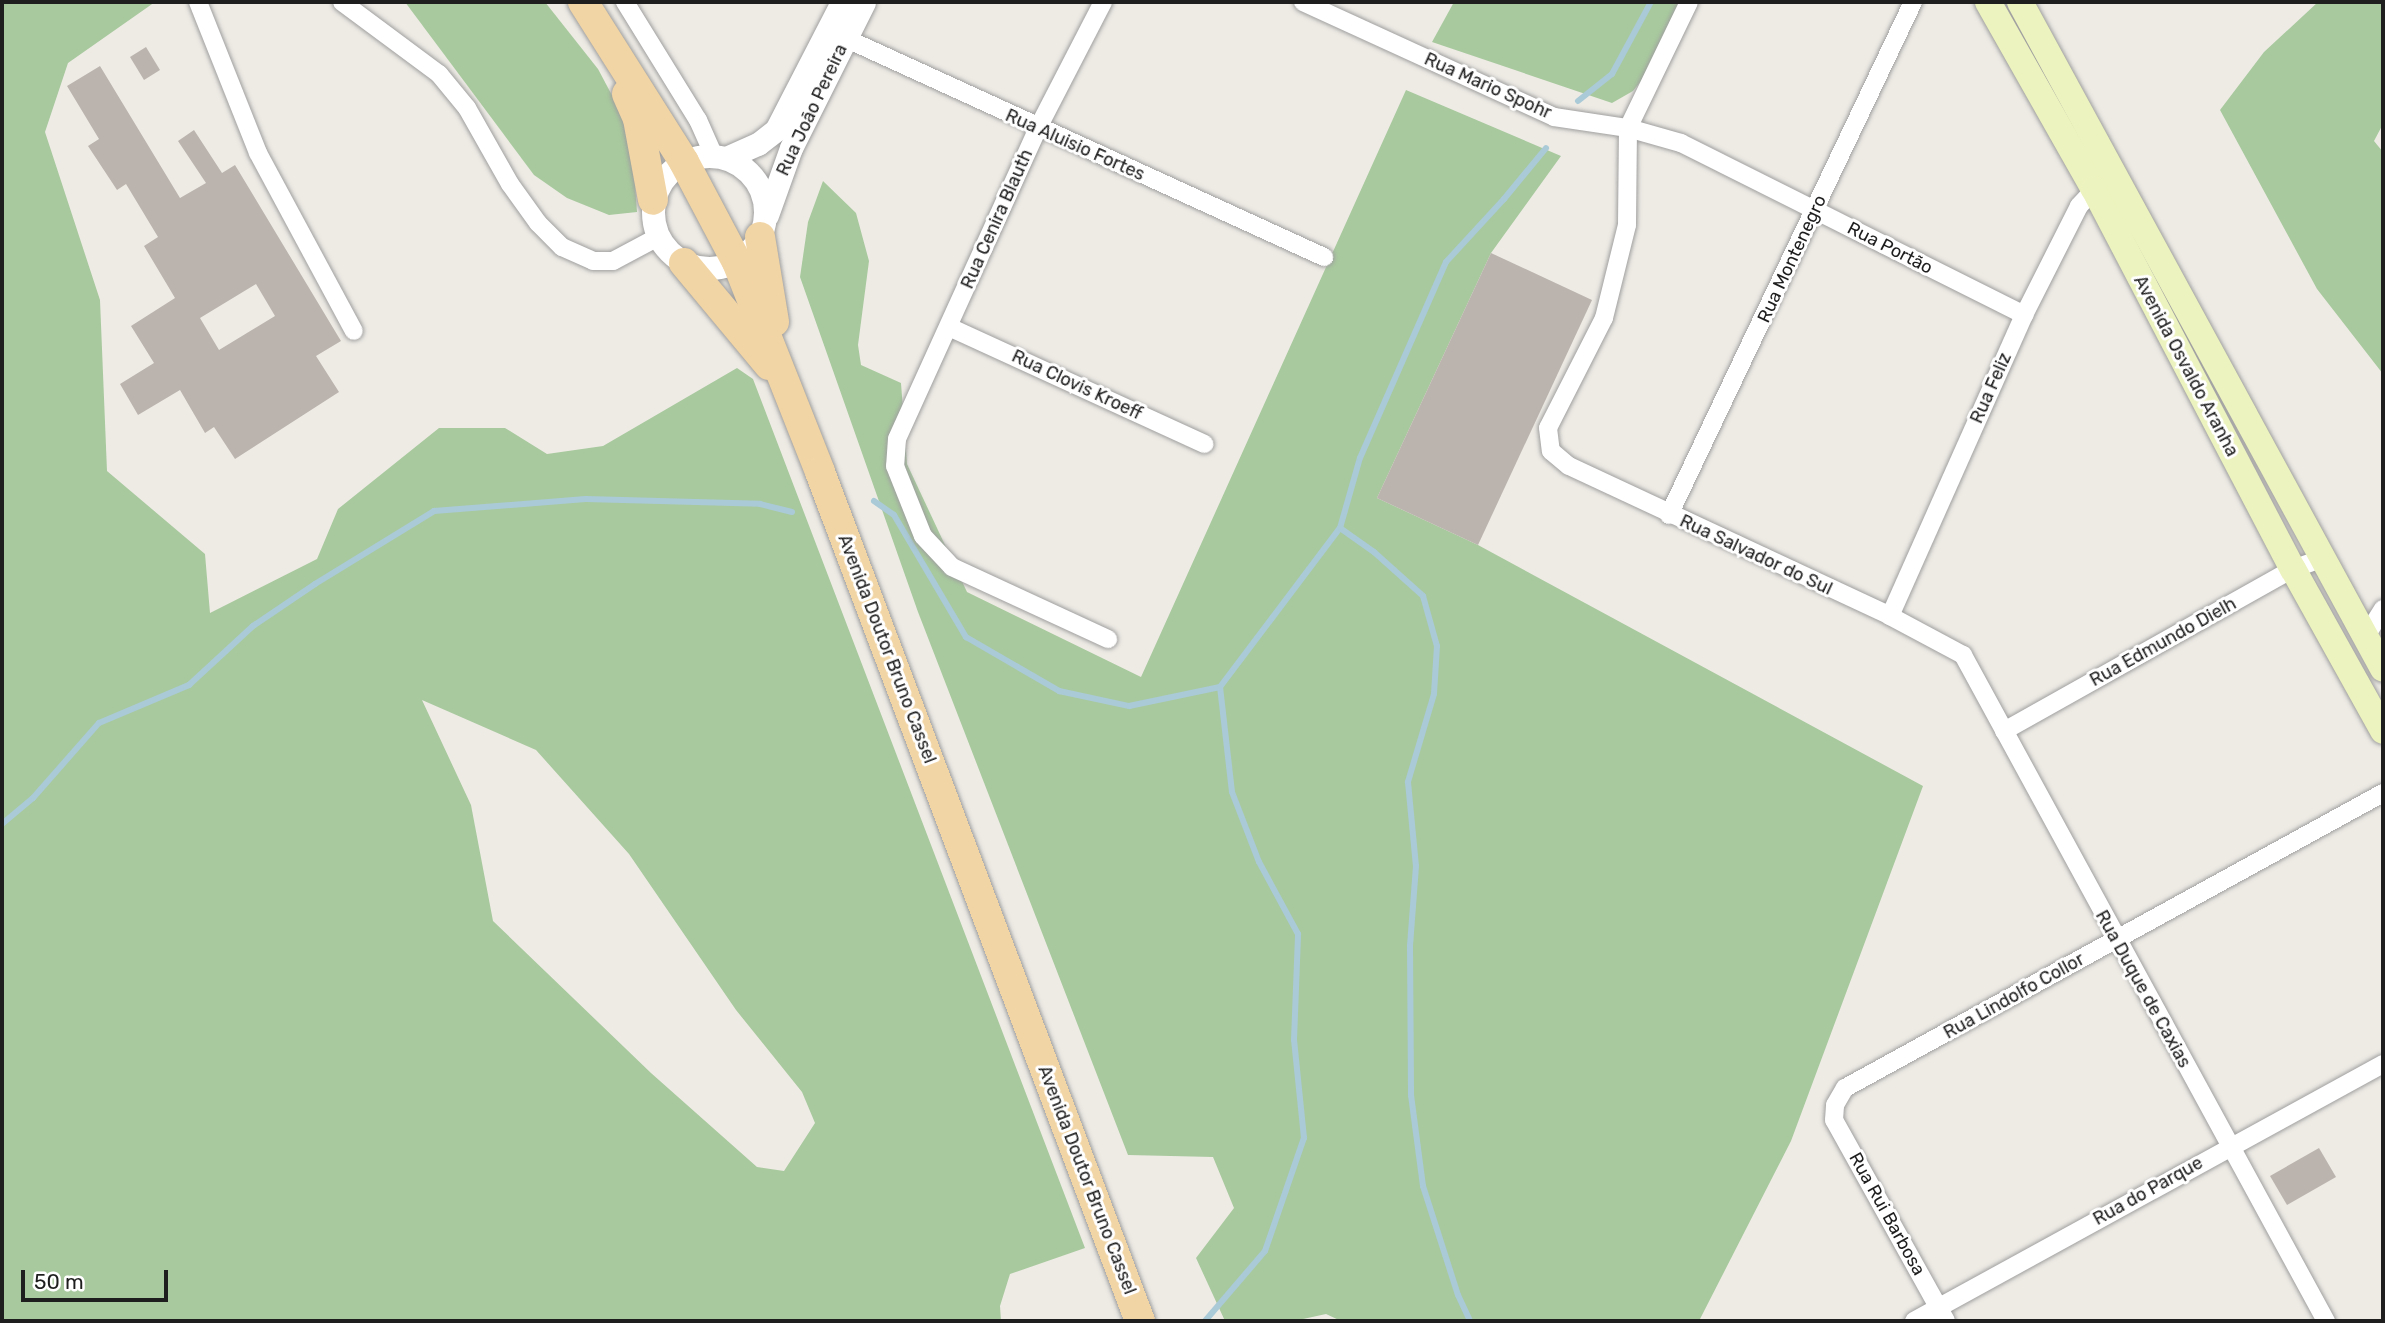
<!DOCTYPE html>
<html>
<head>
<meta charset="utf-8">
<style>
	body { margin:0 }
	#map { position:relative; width:2385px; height:1323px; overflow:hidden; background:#eeebe5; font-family:Rubik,sans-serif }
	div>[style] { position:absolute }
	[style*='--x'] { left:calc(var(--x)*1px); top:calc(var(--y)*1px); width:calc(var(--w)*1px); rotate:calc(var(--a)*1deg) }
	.forest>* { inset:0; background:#a8c99e }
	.stream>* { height:6px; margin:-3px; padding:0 3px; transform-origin:3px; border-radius:3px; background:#aacad7 }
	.building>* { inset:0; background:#bbb4ae }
	.roads { filter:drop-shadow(0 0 2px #9f9f9f) drop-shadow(0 0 2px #9f9f9f) }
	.minor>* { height:18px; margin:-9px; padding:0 9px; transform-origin:9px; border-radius:9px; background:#fff }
	.tertiary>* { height:23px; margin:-11.5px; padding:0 11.5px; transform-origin:11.5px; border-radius:11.5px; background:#fff }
	.tertiary>.ring { margin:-11.5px; padding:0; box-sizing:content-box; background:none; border:23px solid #fff; border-radius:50% }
	.secondary>* { height:26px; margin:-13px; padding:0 13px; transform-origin:13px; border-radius:13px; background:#edf3be }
	.primary>* { height:30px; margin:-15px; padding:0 15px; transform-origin:15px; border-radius:15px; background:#f2d5a5 }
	span { translate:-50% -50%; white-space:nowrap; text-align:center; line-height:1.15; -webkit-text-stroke:6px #fff; paint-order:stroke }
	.street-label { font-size:18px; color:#1e1e1e }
	.frame { position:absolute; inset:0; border:4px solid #1e1e1e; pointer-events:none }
	.scale { position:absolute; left:21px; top:1270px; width:147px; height:32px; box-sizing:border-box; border:4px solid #1e1e1e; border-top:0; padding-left:9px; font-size:21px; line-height:24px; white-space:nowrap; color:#1e1e1e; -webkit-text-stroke:5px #fff; paint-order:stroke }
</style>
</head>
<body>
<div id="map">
	<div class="forest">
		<div style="clip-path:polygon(evenodd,2px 2px,155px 2px,68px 63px,45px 132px,100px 300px,107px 471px,205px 554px,210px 613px,317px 559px,338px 509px,439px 428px,505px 428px,547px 454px,603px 446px,737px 368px,753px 379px,1085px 1248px,1010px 1274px,1000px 1306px,1001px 1321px,2px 1321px,2px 2px,422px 700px,536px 750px,629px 854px,736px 1010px,802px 1092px,815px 1123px,784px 1171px,757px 1167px,651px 1073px,493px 921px,471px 805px,422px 700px)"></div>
		<div style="clip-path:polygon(405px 2px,545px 2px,598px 69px,631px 131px,637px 212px,609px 215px,567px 198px,534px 175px)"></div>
		<div style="clip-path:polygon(1454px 2px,1682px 2px,1657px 61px,1633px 91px,1612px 103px,1432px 42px)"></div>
		<div style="clip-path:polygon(2318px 2px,2383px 2px,2383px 124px,2374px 141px,2383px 152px,2383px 374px,2317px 289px,2220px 110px,2264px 52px)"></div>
		<div style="clip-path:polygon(1406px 90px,1561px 156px,1491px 253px,1377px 498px,1478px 545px,1923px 786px,1791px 1141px,1699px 1321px,1341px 1321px,1326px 1314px,1294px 1321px,1225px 1321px,1196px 1258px,1234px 1208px,1213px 1157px,1128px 1155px,918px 612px,800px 277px,808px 222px,823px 181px,856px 213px,869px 261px,858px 345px,861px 365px,901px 383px,907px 464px,967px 592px,1141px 677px)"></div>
	</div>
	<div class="stream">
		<div style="--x:1578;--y:101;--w:43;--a:-38.5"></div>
		<div style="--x:1612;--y:74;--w:82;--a:-61.6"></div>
		<div style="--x:874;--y:501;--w:24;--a:35"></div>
		<div style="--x:894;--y:515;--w:142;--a:59.5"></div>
		<div style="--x:966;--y:637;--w:108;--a:30.1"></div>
		<div style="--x:1059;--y:691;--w:72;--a:12.1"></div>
		<div style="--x:1129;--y:706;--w:93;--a:-11.8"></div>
		<div style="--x:1220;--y:687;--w:199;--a:-53"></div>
		<div style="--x:1340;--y:528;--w:73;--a:-74.1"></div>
		<div style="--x:1360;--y:458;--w:214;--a:-66.3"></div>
		<div style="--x:1446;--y:262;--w:86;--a:-47.4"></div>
		<div style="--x:1504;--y:199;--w:66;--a:-50.5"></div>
		<div style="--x:1340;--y:528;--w:42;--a:35.2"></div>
		<div style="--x:1374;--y:552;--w:66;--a:41.9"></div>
		<div style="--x:1423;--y:596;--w:52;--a:74.4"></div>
		<div style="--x:1437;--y:646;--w:48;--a:93.6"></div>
		<div style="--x:1434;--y:694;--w:92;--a:106.5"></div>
		<div style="--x:1408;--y:782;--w:84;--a:84.6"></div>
		<div style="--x:1416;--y:866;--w:80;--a:94.3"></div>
		<div style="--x:1410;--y:946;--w:149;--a:89.6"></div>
		<div style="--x:1411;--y:1095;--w:92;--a:82.5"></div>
		<div style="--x:1423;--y:1186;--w:114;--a:72.2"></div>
		<div style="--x:1458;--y:1295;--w:29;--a:65"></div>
		<div style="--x:2;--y:824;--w:40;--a:-40"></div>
		<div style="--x:33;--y:798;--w:100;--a:-48.7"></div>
		<div style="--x:99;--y:723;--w:98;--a:-22.9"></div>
		<div style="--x:189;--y:685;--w:87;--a:-42.7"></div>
		<div style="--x:253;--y:626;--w:75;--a:-34.1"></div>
		<div style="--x:315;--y:584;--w:140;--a:-31.5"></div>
		<div style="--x:434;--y:511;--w:152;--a:-4.5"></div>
		<div style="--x:586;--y:499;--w:174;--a:1.6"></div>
		<div style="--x:760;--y:504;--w:33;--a:14"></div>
		<div style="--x:1205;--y:1321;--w:92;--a:-49.4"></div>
		<div style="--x:1265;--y:1251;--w:120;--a:-71"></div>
		<div style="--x:1304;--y:1138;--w:99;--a:-95.8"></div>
		<div style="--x:1294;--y:1040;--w:106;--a:-87.8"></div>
		<div style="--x:1298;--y:934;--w:82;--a:-118.4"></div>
		<div style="--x:1259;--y:862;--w:75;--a:-111.1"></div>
		<div style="--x:1232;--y:792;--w:106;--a:-96.5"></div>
	</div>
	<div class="building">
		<div style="clip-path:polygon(146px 47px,160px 70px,144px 80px,130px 57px)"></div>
		<div style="clip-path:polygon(evenodd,100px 66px,180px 198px,206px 183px,178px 141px,194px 130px,222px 173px,235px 165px,341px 341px,316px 356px,339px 392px,235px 459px,214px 427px,205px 433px,180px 390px,138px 415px,120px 384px,154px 363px,131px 326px,175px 298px,144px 246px,158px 237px,126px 184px,117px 190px,88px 146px,99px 139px,67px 86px,100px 66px,256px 284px,275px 316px,219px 350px,200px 318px,256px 284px)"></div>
		<div style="clip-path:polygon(1491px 253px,1592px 300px,1478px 545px,1377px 498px)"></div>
		<div style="clip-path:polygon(2319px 1148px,2336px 1177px,2287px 1205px,2270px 1176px)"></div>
	</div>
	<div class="roads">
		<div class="minor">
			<div style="--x:198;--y:2;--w:162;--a:68.3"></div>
			<div style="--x:258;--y:153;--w:202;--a:61.7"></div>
			<div style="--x:342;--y:2;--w:121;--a:36.6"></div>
			<div style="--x:439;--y:74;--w:44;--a:50.5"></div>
			<div style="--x:467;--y:108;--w:87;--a:60.5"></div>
			<div style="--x:510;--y:184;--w:48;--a:54.3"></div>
			<div style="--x:538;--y:223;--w:34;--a:45"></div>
			<div style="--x:562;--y:247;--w:34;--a:24"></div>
			<div style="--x:593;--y:261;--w:20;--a:0"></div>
			<div style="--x:613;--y:261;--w:51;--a:-28.1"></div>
			<div style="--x:625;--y:2;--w:139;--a:58.3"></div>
			<div style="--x:698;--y:120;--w:39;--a:66"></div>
			<div style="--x:1103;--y:2;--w:142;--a:117.3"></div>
			<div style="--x:1038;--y:128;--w:341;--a:114.4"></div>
			<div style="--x:897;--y:439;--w:27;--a:94"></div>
			<div style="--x:895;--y:466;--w:75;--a:68.2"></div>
			<div style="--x:923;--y:536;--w:42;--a:46.9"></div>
			<div style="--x:952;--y:567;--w:172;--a:24.8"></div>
			<div style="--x:1303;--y:2;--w:276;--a:24.6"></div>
			<div style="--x:1554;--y:117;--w:75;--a:8.5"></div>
			<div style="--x:1628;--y:128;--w:55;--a:15.8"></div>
			<div style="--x:1681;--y:143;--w:384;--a:26.6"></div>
			<div style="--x:1689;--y:2;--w:140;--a:115.8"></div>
			<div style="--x:1628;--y:128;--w:97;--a:90.6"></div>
			<div style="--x:1627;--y:225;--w:96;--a:103.9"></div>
			<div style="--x:1604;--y:318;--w:123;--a:117"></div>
			<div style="--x:1548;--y:428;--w:23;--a:83"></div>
			<div style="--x:1551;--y:451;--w:23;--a:40"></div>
			<div style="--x:1569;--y:466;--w:354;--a:25"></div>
			<div style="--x:1890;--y:616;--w:83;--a:28.1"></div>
			<div style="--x:1963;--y:655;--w:759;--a:61.41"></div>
			<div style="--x:834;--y:33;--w:539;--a:24.57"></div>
			<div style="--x:949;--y:327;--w:281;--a:24.6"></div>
			<div style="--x:1669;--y:515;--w:568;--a:-64.56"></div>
			<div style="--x:1890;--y:616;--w:329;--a:-66"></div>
			<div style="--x:2024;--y:315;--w:122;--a:-63.2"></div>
			<div style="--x:2079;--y:206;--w:33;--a:-47"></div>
			<div style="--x:2366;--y:636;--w:32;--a:-58"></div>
			<div style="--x:2004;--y:731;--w:331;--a:-29.3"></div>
			<div style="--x:2293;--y:569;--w:33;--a:-20"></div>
			<div style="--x:1914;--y:1321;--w:535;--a:-28.72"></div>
			<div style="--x:1946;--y:1321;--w:230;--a:-119.1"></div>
			<div style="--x:1834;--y:1120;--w:15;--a:-86"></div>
			<div style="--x:1835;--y:1105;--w:20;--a:-60"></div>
			<div style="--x:1845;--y:1088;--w:614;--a:-28.74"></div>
		</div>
		<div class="tertiary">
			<div class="ring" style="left:653px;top:156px;width:89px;height:89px"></div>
			<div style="--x:726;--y:158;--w:35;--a:-24"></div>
			<div style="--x:758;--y:144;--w:23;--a:-38"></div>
			<div style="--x:776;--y:130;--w:144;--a:-62.7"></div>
			<div style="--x:767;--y:215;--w:71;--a:-70.3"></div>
			<div style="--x:791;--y:148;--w:163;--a:-63.4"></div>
		</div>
		<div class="secondary">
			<div style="--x:1988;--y:2;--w:215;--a:60.5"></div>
			<div style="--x:2094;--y:189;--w:429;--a:62.4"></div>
			<div style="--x:2293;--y:569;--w:185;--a:60.9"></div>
			<div style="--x:2020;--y:2;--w:759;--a:61.44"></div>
		</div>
		<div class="primary">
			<div style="--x:583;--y:2;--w:189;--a:57.7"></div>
			<div style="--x:684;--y:162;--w:113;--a:62.1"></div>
			<div style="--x:737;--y:262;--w:226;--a:68.4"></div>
			<div style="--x:820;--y:472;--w:907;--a:69.35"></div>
			<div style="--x:627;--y:94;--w:27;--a:66"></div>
			<div style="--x:638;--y:119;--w:82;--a:79.5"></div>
			<div style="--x:760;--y:237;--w:86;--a:80.6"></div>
			<div style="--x:684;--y:263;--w:133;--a:50.2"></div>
		</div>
	</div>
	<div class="street-label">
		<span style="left:1488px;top:86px;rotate:24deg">Rua Mario Spohr</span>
		<span style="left:812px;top:110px;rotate:-65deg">Rua João Pereira</span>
		<span style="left:1075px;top:145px;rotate:24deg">Rua Aluisio Fortes</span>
		<span style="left:997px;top:219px;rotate:-66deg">Rua Cenira Blauth</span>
		<span style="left:1890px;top:248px;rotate:27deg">Rua Portão</span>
		<span style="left:1792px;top:259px;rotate:-65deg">Rua Montenegro</span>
		<span style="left:2186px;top:366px;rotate:62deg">Avenida Osvaldo Aranha</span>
		<span style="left:1077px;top:385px;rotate:25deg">Rua Clovis Kroeff</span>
		<span style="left:1991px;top:388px;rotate:-66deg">Rua Feliz</span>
		<span style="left:1756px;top:555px;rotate:25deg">Rua Salvador do Sul</span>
		<span style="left:2163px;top:642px;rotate:-29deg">Rua Edmundo Dielh</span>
		<span style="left:887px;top:649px;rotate:69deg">Avenida Doutor Bruno Cassel</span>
		<span style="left:2143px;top:989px;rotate:61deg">Rua Duque de Caxias</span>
		<span style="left:2014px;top:996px;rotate:-29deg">Rua Lindolfo Collor</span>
		<span style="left:1087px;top:1180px;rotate:69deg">Avenida Doutor Bruno Cassel</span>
		<span style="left:2148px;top:1191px;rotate:-29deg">Rua do Parque</span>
		<span style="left:1887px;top:1214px;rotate:61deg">Rua Rui Barbosa</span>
	</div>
	<div class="frame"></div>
	<div class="scale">50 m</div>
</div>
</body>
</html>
